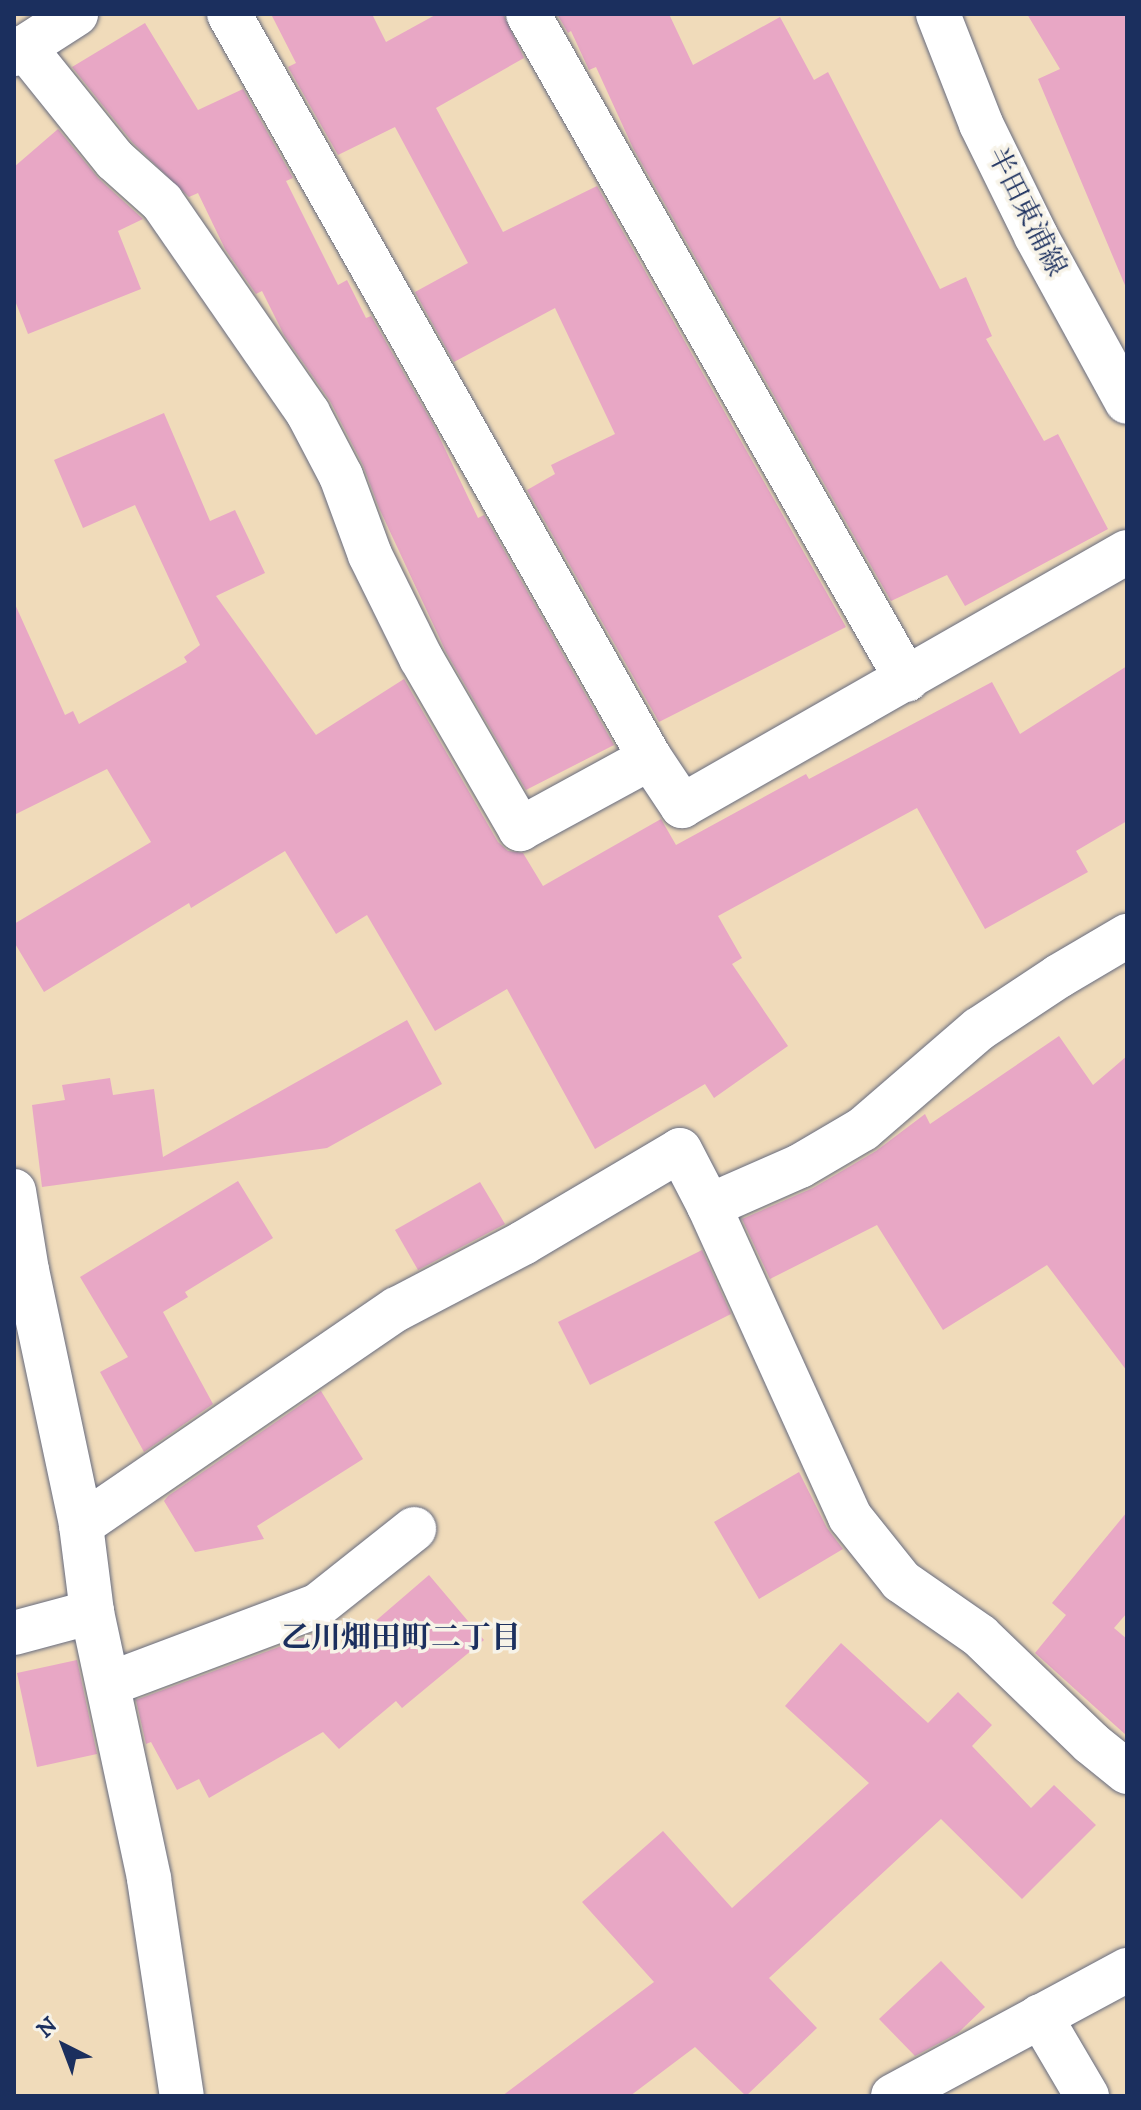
<!DOCTYPE html>
<html>
<head>
<meta charset="utf-8">
<style>
	body { margin:0 }
	#map { position:relative; width:1141px; height:2110px; overflow:hidden; background:#f0dbba; font-family:"IM FELL DW Pica","Noto Serif JP",serif }
	div>[style] { position:absolute }
	[style*='--x'] { left:calc(var(--x)*1px); top:calc(var(--y)*1px); width:calc(var(--w)*1px); rotate:calc(var(--a)*1deg) }
	.building>* { inset:0; background:#e8a7c5 }
	.roads { filter:drop-shadow(0 0 2px #666b7e) drop-shadow(0 0 2px #666b7e) }
	.minor>* { height:44px; margin:-22px; padding:0 22px; transform-origin:22px; border-radius:22px; background:#fff }
	.secondary>* { height:44px; margin:-22px; padding:0 22px; transform-origin:22px; border-radius:22px; background:#fff }
	span { translate:-50% -50%; white-space:nowrap; text-align:center; line-height:1.15; -webkit-text-stroke:7px #f7f3e8; paint-order:stroke }
	.street-label { font-size:28px; color:#1b2f5e }
	.neighbourhood-label { font-size:30px; color:#1b2f5e; font-weight:700 }
	.frame { position:absolute; inset:0; border:16px solid #1b2f5e; pointer-events:none }
	.north { position:absolute; left:24px; top:2006px; width:80px; height:80px; -webkit-text-stroke:6px #f7f3e8; paint-order:stroke; rotate:318deg; font-size:22px; font-weight:700; line-height:32px; text-align:center; color:#1b2f5e }
	.north::after { content:''; display:block; margin:auto; width:28px; height:36px; background:#1b2f5e; clip-path:polygon(50% 0,100% 100%,50% 72%,0 100%) }
</style>
</head>
<body>
<div id="map">
	<div class="building">
		<div style="clip-path:polygon(271px 14px,372px 14px,386px 42px,437px 14px,503px 14px,524px 58px,436px 108px,503px 232px,597px 186px,846px 627px,659px 722px,527px 490px,555px 474px,551px 465px,615px 434px,555px 308px,454px 362px,415px 292px,468px 263px,395px 127px,338px 155px,288px 67px,296px 63px)"></div>
		<div style="clip-path:polygon(557px 14px,669px 14px,693px 65px,780px 17px,814px 80px,828px 72px,940px 289px,966px 277px,992px 336px,986px 339px,1044px 441px,1058px 434px,1108px 529px,965px 606px,947px 575px,891px 601px,633px 148px,596px 67px,589px 70px,571px 31px,568px 33px)"></div>
		<div style="clip-path:polygon(1027px 14px,1127px 14px,1127px 290px,1038px 79px,1060px 69px)"></div>
		<div style="clip-path:polygon(145px 23px,198px 110px,243px 89px,293px 178px,286px 181px,338px 285px,347px 280px,366px 318px,371px 316px,435px 428px,478px 518px,484px 515px,614px 745px,526px 790px,446px 652px,379px 508px,363px 465px,330px 401px,284px 335px,262px 291px,256px 294px,225px 249px,198px 193px,189px 197px,133px 143px,72px 67px)"></div>
		<div style="clip-path:polygon(58px 129px,98px 178px,143px 219px,118px 231px,141px 289px,28px 334px,14px 298px,14px 167px)"></div>
		<div style="clip-path:polygon(164px 413px,210px 521px,235px 510px,265px 573px,216px 596px,316px 735px,404px 679px,498px 842px,508px 851px,523px 853px,543px 886px,661px 819px,676px 845px,806px 774px,809px 779px,992px 682px,1020px 734px,1127px 666px,1127px 821px,1076px 851px,1088px 872px,985px 929px,917px 808px,718px 916px,742px 958px,732px 964px,788px 1046px,714px 1098px,705px 1084px,595px 1149px,507px 989px,435px 1031px,367px 915px,336px 934px,285px 851px,191px 908px,189px 903px,44px 992px,14px 942px,14px 924px,151px 842px,107px 769px,14px 815px,14px 602px,65px 715px,73px 711px,79px 724px,187px 662px,184px 657px,200px 645px,135px 505px,83px 528px,54px 460px)"></div>
		<div style="clip-path:polygon(407px 1020px,442px 1084px,327px 1148px,42px 1187px,32px 1105px,65px 1100px,62px 1085px,110px 1078px,113px 1095px,154px 1089px,163px 1157px)"></div>
		<div style="clip-path:polygon(1059px 1036px,1093px 1085px,1127px 1056px,1127px 1371px,1047px 1265px,943px 1330px,877px 1225px,770px 1279px,742px 1219px,813px 1188px,876px 1151px,925px 1114px,930px 1124px)"></div>
		<div style="clip-path:polygon(238px 1181px,273px 1238px,185px 1292px,188px 1297px,163px 1312px,213px 1404px,144px 1452px,100px 1372px,128px 1357px,80px 1277px)"></div>
		<div style="clip-path:polygon(480px 1182px,505px 1224px,418px 1270px,395px 1230px)"></div>
		<div style="clip-path:polygon(702px 1250px,731px 1314px,590px 1385px,558px 1322px)"></div>
		<div style="clip-path:polygon(321px 1391px,363px 1459px,257px 1526px,264px 1539px,195px 1552px,164px 1501px,168px 1496px)"></div>
		<div style="clip-path:polygon(799px 1472px,827px 1528px,843px 1549px,759px 1599px,714px 1522px)"></div>
		<div style="clip-path:polygon(1127px 1512px,1127px 1613px,1114px 1628px,1127px 1639px,1127px 1736px,1035px 1653px,1066px 1615px,1052px 1603px)"></div>
		<div style="clip-path:polygon(429px 1575px,484px 1640px,402px 1708px,396px 1701px,339px 1749px,323px 1732px,209px 1798px,199px 1779px,177px 1790px,151px 1742px,146px 1744px,136px 1700px,319px 1632px,322px 1638px,329px 1632px,343px 1649px)"></div>
		<div style="clip-path:polygon(841px 1643px,928px 1723px,958px 1692px,992px 1725px,972px 1746px,1031px 1808px,1054px 1785px,1096px 1825px,1022px 1899px,941px 1819px,769px 1978px,817px 2028px,746px 2096px,695px 2047px,630px 2096px,502px 2096px,654px 1982px,582px 1902px,663px 1831px,732px 1908px,869px 1783px,785px 1706px)"></div>
		<div style="clip-path:polygon(77px 1660px,97px 1754px,37px 1767px,17px 1673px)"></div>
		<div style="clip-path:polygon(941px 1961px,985px 2007px,958px 2033px,915px 2056px,879px 2019px)"></div>
	</div>
	<div class="roads">
		<div class="minor">
			<div style="--x:229;--y:14;--w:855;--a:60.5"></div>
			<div style="--x:650;--y:758;--w:58;--a:56.3"></div>
			<div style="--x:682;--y:806;--w:512;--a:-29.72"></div>
			<div style="--x:528;--y:14;--w:766;--a:60.36"></div>
			<div style="--x:24;--y:47;--w:145;--a:51.2"></div>
			<div style="--x:115;--y:160;--w:63;--a:41.8"></div>
			<div style="--x:162;--y:202;--w:257;--a:55.3"></div>
			<div style="--x:308;--y:413;--w:71;--a:62.4"></div>
			<div style="--x:341;--y:476;--w:84;--a:69.8"></div>
			<div style="--x:370;--y:555;--w:115;--a:63.7"></div>
			<div style="--x:421;--y:658;--w:198;--a:59.9"></div>
			<div style="--x:520;--y:829;--w:148;--a:-28.6"></div>
			<div style="--x:14;--y:54;--w:74;--a:-32.8"></div>
			<div style="--x:14;--y:1191;--w:80;--a:80.7"></div>
			<div style="--x:27;--y:1270;--w:261;--a:78"></div>
			<div style="--x:81;--y:1525;--w:88;--a:82.8"></div>
			<div style="--x:92;--y:1612;--w:273;--a:77.9"></div>
			<div style="--x:149;--y:1879;--w:219;--a:81.4"></div>
			<div style="--x:709;--y:1206;--w:341;--a:65.6"></div>
			<div style="--x:850;--y:1517;--w:82;--a:51.4"></div>
			<div style="--x:901;--y:1581;--w:96;--a:34.8"></div>
			<div style="--x:980;--y:1636;--w:154;--a:43.9"></div>
			<div style="--x:1091;--y:1743;--w:46;--a:38.9"></div>
			<div style="--x:81;--y:1525;--w:383;--a:-34.4"></div>
			<div style="--x:397;--y:1309;--w:142;--a:-27.6"></div>
			<div style="--x:523;--y:1243;--w:182;--a:-30.6"></div>
			<div style="--x:680;--y:1150;--w:63;--a:62.6"></div>
			<div style="--x:709;--y:1206;--w:99;--a:-23.7"></div>
			<div style="--x:800;--y:1166;--w:73;--a:-30.4"></div>
			<div style="--x:863;--y:1129;--w:153;--a:-40.8"></div>
			<div style="--x:979;--y:1029;--w:96;--a:-33.5"></div>
			<div style="--x:1059;--y:976;--w:79;--a:-30.5"></div>
			<div style="--x:14;--y:1633;--w:81;--a:-15.1"></div>
			<div style="--x:109;--y:1684;--w:222;--a:-20.6"></div>
			<div style="--x:317;--y:1606;--w:124;--a:-38.4"></div>
			<div style="--x:1040;--y:2016;--w:93;--a:59.6"></div>
			<div style="--x:893;--y:2096;--w:266;--a:-28.3"></div>
		</div>
		<div class="secondary">
			<div style="--x:938;--y:14;--w:118;--a:68.6"></div>
			<div style="--x:981;--y:124;--w:125;--a:63.8"></div>
			<div style="--x:1036;--y:236;--w:189;--a:61.3"></div>
		</div>
	</div>
	<div class="street-label">
		<span style="left:1026px;top:212px;rotate:63deg">半田東浦線</span>
	</div>
	<div class="neighbourhood-label">
		<span style="left:401px;top:1639px">乙川畑田町二丁目</span>
	</div>
	<div class="frame"></div>
	<div class="north">N</div>
</div>
</body>
</html>
